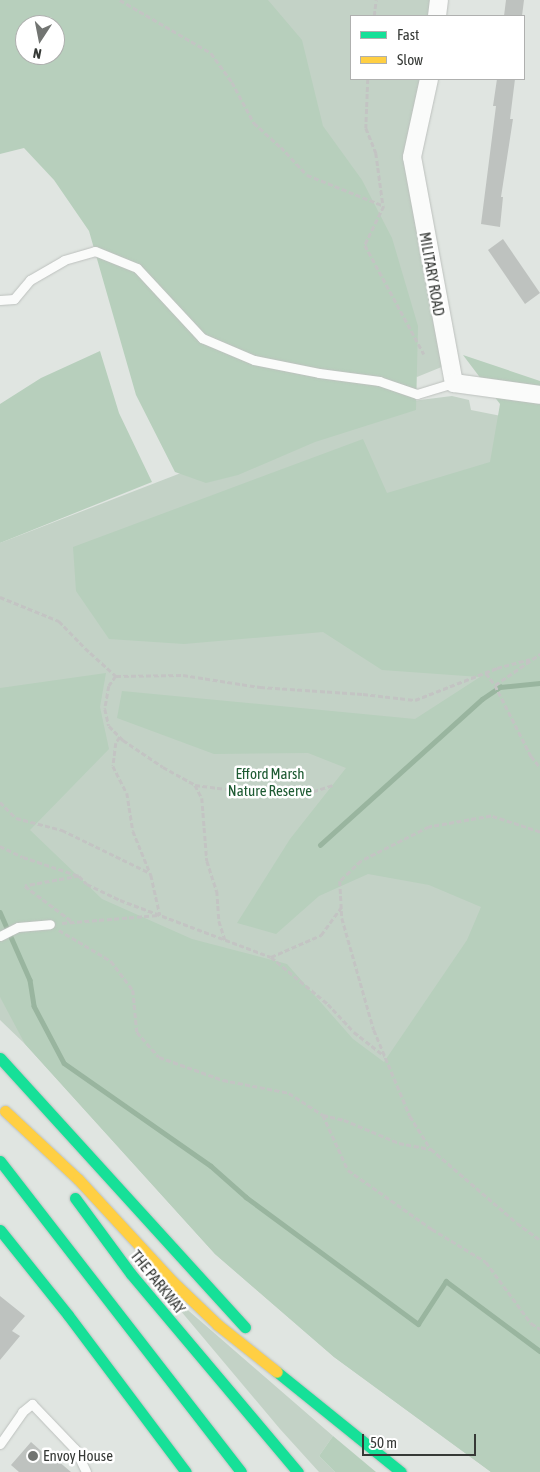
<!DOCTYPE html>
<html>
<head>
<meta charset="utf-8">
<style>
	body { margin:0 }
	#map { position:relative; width:540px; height:1472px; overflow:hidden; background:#e0e5e1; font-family:"Asap Condensed",sans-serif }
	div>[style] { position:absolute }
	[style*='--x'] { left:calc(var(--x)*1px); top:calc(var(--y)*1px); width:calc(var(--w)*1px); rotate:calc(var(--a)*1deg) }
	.green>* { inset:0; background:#c3d2c6 }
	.forest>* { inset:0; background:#b7cfbc }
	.stream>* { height:4.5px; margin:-2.25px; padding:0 2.25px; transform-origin:2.25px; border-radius:2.25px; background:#99b59f }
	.building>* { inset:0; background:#bec2bf }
	.path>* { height:2.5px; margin-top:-1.25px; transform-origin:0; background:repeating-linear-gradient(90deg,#c3c4c3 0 5px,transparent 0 7.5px) }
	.roads { filter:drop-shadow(0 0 1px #bdc1be) drop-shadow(0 0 1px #bdc1be) }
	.lane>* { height:9px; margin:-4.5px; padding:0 4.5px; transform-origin:4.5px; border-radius:4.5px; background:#fafbfa }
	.street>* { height:18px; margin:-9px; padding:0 9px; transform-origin:9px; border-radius:9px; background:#fafbfa }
	.fast>* { height:11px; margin:-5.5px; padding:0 5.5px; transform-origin:5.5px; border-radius:5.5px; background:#16e098 }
	.slow>* { height:11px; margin:-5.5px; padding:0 5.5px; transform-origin:5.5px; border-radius:5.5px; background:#ffcf43 }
	.dots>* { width:14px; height:14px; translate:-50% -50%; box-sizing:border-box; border:2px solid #fff; border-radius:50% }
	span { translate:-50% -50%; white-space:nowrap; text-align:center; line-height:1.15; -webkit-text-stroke:5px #fff; paint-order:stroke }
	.street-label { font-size:15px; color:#363936 }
	.park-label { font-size:15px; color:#1d5a32 }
	.poi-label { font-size:15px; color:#363936 }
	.left { translate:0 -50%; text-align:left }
	.legend { position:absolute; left:350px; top:15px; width:175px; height:65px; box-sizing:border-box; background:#fff; border:1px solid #afb0af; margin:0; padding:6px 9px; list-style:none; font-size:15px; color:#363936 }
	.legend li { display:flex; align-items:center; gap:10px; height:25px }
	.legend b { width:25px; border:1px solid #afb0af }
	.north { position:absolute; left:15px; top:15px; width:50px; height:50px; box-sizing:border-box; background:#fff; border:1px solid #afb0af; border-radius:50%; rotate:191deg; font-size:14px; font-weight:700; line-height:20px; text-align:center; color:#363936 }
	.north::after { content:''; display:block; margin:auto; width:18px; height:22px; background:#727572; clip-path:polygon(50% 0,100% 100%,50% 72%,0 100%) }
	.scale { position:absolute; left:362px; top:1434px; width:114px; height:22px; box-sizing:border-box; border:2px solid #363936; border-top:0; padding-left:6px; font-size:15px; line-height:18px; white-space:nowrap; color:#363936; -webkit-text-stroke:4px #fff; paint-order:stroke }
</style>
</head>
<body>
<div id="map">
	<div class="green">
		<div style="clip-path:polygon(0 0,435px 0,432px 16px,351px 16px,351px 79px,424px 79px,408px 156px,444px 366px,417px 377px,55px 25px)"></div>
		<div style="clip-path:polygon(452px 396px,469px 400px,471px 410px,517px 419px,540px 1472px,491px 1472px,334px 1357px,215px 1254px,25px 1044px,0 1020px,0 543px,199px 466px,396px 403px)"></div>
		<div style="clip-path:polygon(159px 1285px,333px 1436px,319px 1456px,335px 1472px,319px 1472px,280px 1429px)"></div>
	</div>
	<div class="forest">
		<div style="clip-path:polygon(evenodd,0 0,268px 0,302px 40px,323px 126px,362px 180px,392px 238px,418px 326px,416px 410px,315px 442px,238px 475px,206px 483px,175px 472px,136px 395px,89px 231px,54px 180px,24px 148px,0 154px,0 0,25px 25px,55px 25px,55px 55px,25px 55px,25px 25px)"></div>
		<div style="clip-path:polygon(100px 351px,119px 413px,152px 482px,0 543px,0 404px,41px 378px)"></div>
		<div style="clip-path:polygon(463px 355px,540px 381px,540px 1472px,491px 1472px,334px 1357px,215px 1254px,25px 1044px,0 997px,0 688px,106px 673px,100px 707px,109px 749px,30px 830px,102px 899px,192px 939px,287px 964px,353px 1039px,384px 1062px,467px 940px,481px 907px,429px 885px,368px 874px,319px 896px,276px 934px,237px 923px,290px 839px,346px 768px,308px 753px,214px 754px,117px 718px,122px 691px,415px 719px,480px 677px,382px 670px,323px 632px,184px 644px,109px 639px,76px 591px,73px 547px,363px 439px,387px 493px,490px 462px,500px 404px)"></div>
		<div style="clip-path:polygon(333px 1436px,376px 1472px,335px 1472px,319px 1456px)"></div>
	</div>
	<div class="stream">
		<div style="--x:320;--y:845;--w:218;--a:-42"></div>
		<div style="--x:482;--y:699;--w:22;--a:-34"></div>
		<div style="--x:500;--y:687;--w:40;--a:-5.7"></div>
		<div style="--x:0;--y:912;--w:74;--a:66.2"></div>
		<div style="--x:30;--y:980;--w:26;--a:81"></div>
		<div style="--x:34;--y:1006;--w:64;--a:62.2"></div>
		<div style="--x:64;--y:1063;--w:179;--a:35"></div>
		<div style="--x:211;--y:1166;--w:47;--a:41.5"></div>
		<div style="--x:246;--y:1197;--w:214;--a:36.4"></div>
		<div style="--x:418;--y:1324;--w:51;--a:-56.9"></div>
		<div style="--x:446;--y:1281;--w:117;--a:36.7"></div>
	</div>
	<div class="building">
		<div style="clip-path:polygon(506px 0,524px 0,522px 16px,504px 16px)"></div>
		<div style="clip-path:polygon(497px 79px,515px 79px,510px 119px,513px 119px,501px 197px,503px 197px,500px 227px,481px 224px,496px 106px,493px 106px)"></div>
		<div style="clip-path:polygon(503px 239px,540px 293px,525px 304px,488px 250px)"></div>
		<div style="clip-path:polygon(0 1296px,25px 1316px,12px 1331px,20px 1336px,0 1360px)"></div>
		<div style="clip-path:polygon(31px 1442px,49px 1458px,51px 1455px,71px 1472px,19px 1472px,11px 1465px)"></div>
	</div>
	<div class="path">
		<div style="--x:120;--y:0;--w:105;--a:30.2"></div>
		<div style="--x:211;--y:53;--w:36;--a:54"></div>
		<div style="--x:232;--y:82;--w:47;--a:61.8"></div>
		<div style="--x:254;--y:123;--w:36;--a:42"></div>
		<div style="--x:281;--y:147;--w:38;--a:47"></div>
		<div style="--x:307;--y:175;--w:83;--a:21.9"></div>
		<div style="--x:384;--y:206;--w:43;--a:116"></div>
		<div style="--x:365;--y:245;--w:124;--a:61.6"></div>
		<div style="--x:374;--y:16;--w:16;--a:-83"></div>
		<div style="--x:368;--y:79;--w:49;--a:92.3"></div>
		<div style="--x:366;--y:128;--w:27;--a:68"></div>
		<div style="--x:376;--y:153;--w:52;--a:82.3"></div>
		<div style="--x:0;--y:597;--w:64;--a:22.1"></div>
		<div style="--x:59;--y:621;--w:37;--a:46"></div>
		<div style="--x:85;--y:648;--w:42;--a:42.1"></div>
		<div style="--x:116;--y:676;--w:67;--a:-0.9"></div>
		<div style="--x:183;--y:675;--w:78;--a:8.9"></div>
		<div style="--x:260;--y:687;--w:103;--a:3.9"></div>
		<div style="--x:363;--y:694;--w:52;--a:6.6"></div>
		<div style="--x:415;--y:700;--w:88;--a:-21.3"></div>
		<div style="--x:497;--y:668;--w:34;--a:-15"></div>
		<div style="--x:486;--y:673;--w:15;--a:53"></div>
		<div style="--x:495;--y:685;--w:80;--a:63.1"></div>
		<div style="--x:531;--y:756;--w:14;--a:51"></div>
		<div style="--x:116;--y:676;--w:12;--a:125"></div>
		<div style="--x:109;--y:686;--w:23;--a:100"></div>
		<div style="--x:105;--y:709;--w:17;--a:77"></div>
		<div style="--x:109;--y:726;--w:20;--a:45"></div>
		<div style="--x:123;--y:740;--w:48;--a:34"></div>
		<div style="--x:163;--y:767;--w:37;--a:29"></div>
		<div style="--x:195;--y:785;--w:47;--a:7.3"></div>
		<div style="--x:242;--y:791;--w:57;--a:5"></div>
		<div style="--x:299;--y:796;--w:36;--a:-18"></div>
		<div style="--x:495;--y:685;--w:55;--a:-34.6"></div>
		<div style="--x:120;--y:737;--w:7;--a:124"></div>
		<div style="--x:116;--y:743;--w:23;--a:97"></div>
		<div style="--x:113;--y:766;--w:30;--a:63"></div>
		<div style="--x:127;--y:793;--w:38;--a:81"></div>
		<div style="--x:133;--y:831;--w:48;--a:67.8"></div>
		<div style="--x:151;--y:875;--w:41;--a:77.3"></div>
		<div style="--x:195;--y:785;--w:15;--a:62"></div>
		<div style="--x:202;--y:798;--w:63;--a:85.5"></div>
		<div style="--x:207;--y:861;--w:32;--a:72"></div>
		<div style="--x:217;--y:891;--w:30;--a:86"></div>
		<div style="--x:219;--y:921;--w:22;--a:72"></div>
		<div style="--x:0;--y:802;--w:23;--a:45"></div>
		<div style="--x:16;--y:818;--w:48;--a:14.6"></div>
		<div style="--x:62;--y:830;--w:96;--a:26"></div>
		<div style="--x:540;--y:832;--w:52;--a:-161.9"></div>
		<div style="--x:491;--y:816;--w:63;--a:169.9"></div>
		<div style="--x:429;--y:827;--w:76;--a:153.4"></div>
		<div style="--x:361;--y:861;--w:29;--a:136"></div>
		<div style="--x:340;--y:881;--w:37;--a:87"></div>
		<div style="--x:342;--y:918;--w:116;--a:74.1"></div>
		<div style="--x:374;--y:1030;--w:93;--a:67.3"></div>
		<div style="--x:410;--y:1116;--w:39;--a:58"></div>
		<div style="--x:431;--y:1149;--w:113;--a:40.7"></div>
		<div style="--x:517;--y:1223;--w:29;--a:36"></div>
		<div style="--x:0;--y:846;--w:25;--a:26"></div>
		<div style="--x:23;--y:857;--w:59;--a:18.7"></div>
		<div style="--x:79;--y:876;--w:55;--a:169.5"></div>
		<div style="--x:25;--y:886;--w:60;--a:36.9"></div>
		<div style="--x:79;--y:876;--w:11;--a:45"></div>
		<div style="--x:87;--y:884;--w:37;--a:26"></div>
		<div style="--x:120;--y:900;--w:161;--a:20.7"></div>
		<div style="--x:271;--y:957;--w:74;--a:39.5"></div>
		<div style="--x:328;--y:1004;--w:38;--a:47"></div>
		<div style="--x:354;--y:1032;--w:39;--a:38"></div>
		<div style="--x:62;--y:923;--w:97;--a:-4.7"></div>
		<div style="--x:59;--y:930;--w:61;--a:30.8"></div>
		<div style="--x:111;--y:961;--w:36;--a:53"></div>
		<div style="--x:133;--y:990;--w:42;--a:84.6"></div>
		<div style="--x:137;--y:1032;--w:33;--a:49"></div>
		<div style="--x:159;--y:1057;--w:68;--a:19.8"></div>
		<div style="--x:223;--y:1080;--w:67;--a:11.1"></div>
		<div style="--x:289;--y:1093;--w:40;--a:32.9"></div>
		<div style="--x:323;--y:1115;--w:60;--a:65.6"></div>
		<div style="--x:348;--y:1170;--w:103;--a:35.1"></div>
		<div style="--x:432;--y:1229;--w:63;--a:31.4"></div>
		<div style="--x:486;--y:1262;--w:76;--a:53.6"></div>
		<div style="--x:531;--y:1323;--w:11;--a:34"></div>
		<div style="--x:271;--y:957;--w:55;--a:-23.7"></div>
		<div style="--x:321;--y:935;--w:34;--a:-54"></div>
		<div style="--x:323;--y:1115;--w:22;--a:13"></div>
		<div style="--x:344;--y:1120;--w:60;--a:22.7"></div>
		<div style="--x:399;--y:1143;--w:33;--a:11"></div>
	</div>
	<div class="roads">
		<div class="lane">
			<div style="--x:0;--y:300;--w:14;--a:-4"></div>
			<div style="--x:14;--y:299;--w:25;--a:-50"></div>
			<div style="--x:30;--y:280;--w:39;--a:-30"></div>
			<div style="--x:64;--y:260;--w:32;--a:-16"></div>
			<div style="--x:95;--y:251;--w:45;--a:22"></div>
			<div style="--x:137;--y:268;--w:96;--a:47.1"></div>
			<div style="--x:202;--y:338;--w:56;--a:22.9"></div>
			<div style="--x:254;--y:360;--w:66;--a:11.3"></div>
			<div style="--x:319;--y:373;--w:61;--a:7.6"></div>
			<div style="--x:379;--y:381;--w:40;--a:18.9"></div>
			<div style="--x:417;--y:394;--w:39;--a:-17"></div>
			<div style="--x:0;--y:936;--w:20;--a:-27"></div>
			<div style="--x:18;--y:927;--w:32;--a:-5"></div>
			<div style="--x:0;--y:1444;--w:39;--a:-55"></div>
			<div style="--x:22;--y:1412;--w:13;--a:-39"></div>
			<div style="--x:32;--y:1404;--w:62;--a:46.3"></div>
			<div style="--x:75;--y:1449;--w:25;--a:64"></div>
		</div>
		<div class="street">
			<div style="--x:437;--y:16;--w:16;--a:-83"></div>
			<div style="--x:429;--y:79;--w:80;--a:102.3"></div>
			<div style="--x:412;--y:157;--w:230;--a:79.5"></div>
			<div style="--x:454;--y:383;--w:87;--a:7.9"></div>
		</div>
		<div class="fast">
			<div style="--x:0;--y:1058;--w:364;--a:47.7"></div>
			<div style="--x:0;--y:1161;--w:393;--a:52.2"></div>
			<div style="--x:75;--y:1198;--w:94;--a:53.6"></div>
			<div style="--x:131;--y:1274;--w:259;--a:49.9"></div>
			<div style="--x:0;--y:1230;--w:109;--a:51.3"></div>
			<div style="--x:68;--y:1315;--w:196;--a:53.1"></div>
			<div style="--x:277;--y:1372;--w:159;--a:38.9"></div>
		</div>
		<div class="slow">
			<div style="--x:5;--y:1111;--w:100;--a:43"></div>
			<div style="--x:78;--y:1179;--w:139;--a:47.3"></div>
			<div style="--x:172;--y:1281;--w:64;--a:43.7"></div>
			<div style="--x:218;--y:1325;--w:75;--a:38.5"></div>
		</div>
	</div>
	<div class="dots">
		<div style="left:33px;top:1456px;background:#727572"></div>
	</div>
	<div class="street-label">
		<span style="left:432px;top:274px;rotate:80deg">MILITARY ROAD</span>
		<span style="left:158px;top:1282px;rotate:51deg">THE PARKWAY</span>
	</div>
	<div class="park-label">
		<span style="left:270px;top:782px">Efford Marsh<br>Nature Reserve</span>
	</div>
	<div class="poi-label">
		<span class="left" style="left:43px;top:1456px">Envoy House</span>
	</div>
	<ul class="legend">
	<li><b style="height:6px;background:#16e098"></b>Fast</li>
	<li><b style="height:6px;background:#ffcf43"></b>Slow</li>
	</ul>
	<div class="north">N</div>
	<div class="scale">50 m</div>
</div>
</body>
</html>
